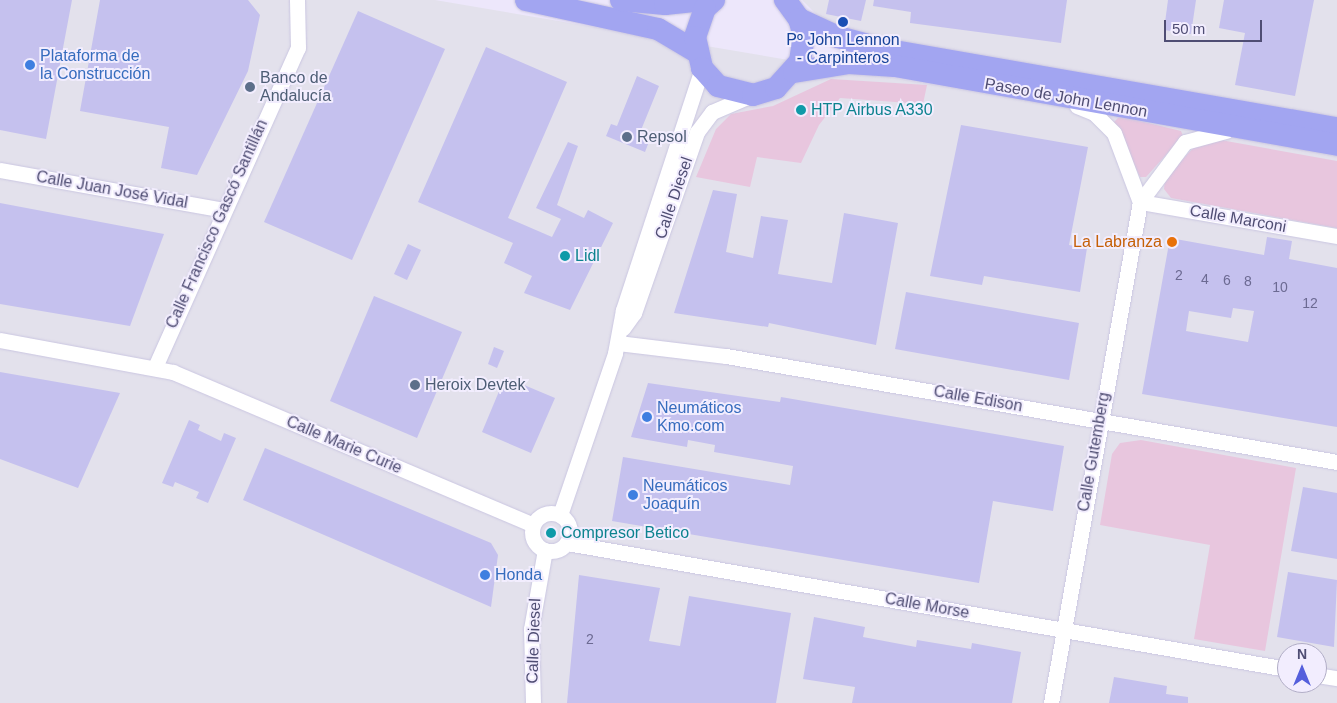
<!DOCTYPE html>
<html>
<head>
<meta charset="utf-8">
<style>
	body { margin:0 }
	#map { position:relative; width:1337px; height:703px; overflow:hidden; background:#ede7fb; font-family:Arial,sans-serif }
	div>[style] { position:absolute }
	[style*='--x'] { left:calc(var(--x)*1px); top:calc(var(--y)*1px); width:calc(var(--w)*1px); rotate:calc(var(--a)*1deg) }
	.industrial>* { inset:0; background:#e3e1ec }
	.green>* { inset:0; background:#e8c6de }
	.building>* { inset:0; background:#c5c1ee }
	.roads { filter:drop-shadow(0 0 1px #cac6e1) drop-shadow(0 0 1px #cac6e1) }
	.minor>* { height:15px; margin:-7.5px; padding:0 7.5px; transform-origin:7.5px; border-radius:7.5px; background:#fff }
	.minor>.ring { margin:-7.5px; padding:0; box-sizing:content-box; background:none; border:15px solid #fff; border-radius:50% }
	.highway>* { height:22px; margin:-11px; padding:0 11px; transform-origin:11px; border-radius:11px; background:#a2a5f1 }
	.dots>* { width:14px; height:14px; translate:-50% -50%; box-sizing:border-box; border:2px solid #f2edfe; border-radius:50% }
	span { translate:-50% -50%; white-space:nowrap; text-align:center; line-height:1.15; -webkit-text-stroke:4px #f2edfe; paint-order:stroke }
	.number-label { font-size:14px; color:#6c6a92 }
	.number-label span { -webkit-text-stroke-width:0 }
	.transit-label { font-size:16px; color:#164399 }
	.shop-label { font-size:16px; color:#366cbe }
	.left { translate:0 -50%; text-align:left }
	.service-label { font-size:16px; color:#4e5e75 }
	.street-label { font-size:16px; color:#4f4d73 }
	.culture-label { font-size:16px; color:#0d838f }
	.food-label { font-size:16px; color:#c56008 }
	.right { translate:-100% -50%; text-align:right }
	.north { position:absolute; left:1277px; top:643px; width:50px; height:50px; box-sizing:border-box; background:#f2edfe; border:1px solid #b1adc6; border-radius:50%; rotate:0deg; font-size:14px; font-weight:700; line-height:20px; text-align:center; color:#4f4d73 }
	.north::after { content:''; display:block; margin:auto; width:18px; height:22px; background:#555fdc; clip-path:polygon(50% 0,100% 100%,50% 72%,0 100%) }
	.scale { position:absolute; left:1164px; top:20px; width:98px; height:22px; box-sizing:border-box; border:2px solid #4f4d73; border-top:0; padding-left:6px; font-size:15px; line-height:18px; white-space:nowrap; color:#4f4d73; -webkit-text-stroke:4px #f2edfe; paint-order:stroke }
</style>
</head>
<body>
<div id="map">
	<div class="industrial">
		<div style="clip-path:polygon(evenodd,0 0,435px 0,1337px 153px,1337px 703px,0 703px,0 0,1287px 653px,1317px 653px,1317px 683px,1287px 683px,1287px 653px)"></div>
		<div style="clip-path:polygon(802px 0,1337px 0,1337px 119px,859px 34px,822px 20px)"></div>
	</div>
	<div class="green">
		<div style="clip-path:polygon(831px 79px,927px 85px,923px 104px,840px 98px,819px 125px,801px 163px,757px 157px,750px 187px,696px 177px,716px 129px,731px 114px,773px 106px)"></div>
		<div style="clip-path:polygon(1120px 116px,1181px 131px,1183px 136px,1146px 177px,1140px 177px,1114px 122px)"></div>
		<div style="clip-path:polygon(1215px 139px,1337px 161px,1337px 228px,1171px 198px,1164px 189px,1165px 178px,1197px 144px)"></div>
		<div style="clip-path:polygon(1141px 440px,1296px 468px,1265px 651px,1194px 639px,1210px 545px,1100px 525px,1112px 454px,1120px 443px)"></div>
	</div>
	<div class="building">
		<div style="clip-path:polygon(0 0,72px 0,46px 139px,0 130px)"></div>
		<div style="clip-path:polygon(100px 0,248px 0,260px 15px,248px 71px,197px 175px,161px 168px,169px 127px,80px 111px)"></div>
		<div style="clip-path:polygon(829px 0,866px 0,861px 21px,826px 14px)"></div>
		<div style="clip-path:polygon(874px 0,1067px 0,1061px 43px,910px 23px,911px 12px,873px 6px)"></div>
		<div style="clip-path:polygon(1168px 0,1196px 0,1191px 34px,1164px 30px)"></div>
		<div style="clip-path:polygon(1224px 0,1314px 0,1295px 96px,1235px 85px,1245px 33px,1219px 28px)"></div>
		<div style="clip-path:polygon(358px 11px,445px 49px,352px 260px,264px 222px)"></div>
		<div style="clip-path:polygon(486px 47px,567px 82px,508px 218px,552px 237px,561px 219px,536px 208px,568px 142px,578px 146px,557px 205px,584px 218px,588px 210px,613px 223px,570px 310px,524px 293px,532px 276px,504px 263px,513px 243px,418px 202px)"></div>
		<div style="clip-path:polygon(637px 76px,659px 86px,639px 135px,650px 139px,645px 152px,606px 136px,611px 124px,617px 126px)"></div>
		<div style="clip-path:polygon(961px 125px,1088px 147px,1069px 245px,1087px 248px,1080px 292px,984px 276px,982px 285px,930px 276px)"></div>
		<div style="clip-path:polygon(713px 190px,737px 194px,726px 252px,753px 258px,761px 216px,788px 220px,778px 274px,832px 283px,844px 213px,898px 223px,876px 345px,769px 323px,768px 327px,674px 313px)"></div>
		<div style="clip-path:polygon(0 203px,164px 234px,130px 326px,0 304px)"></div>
		<div style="clip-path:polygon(evenodd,1267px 237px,1292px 241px,1289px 259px,1337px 268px,1337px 427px,1142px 394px,1170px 238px,1264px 255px,1267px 237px,1233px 308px,1254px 311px,1248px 342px,1186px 331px,1189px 311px,1231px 318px,1233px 308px)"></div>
		<div style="clip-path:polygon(408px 244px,421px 250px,407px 280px,394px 274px)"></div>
		<div style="clip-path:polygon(906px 292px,1079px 323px,1069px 380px,895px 349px)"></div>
		<div style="clip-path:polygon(374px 296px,462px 332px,417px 438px,330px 401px)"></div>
		<div style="clip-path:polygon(494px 347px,504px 351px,497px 368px,488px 364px)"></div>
		<div style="clip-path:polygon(0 372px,120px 393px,78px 488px,0 459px)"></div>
		<div style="clip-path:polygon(505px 377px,555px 398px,531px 453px,482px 432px)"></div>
		<div style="clip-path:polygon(648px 383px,780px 402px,781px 397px,1064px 446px,1053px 511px,993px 501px,979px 583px,612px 521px,623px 457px,790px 485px,793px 466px,714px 452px,715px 445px,688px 440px,687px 447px,631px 437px)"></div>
		<div style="clip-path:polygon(189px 420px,200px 425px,198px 430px,221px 441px,224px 433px,236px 438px,208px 503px,196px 498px,199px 492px,175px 482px,173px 487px,162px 483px)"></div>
		<div style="clip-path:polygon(265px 448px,491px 543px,498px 555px,491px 607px,243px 500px)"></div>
		<div style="clip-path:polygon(1303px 487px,1337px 493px,1337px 559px,1291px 551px)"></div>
		<div style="clip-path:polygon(1288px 572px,1337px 580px,1334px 647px,1277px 637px)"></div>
		<div style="clip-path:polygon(579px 575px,660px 588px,649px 641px,680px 646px,689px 596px,791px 613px,776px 703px,567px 703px)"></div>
		<div style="clip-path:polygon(814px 617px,865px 627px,863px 637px,916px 647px,917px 640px,971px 649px,972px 643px,1021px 652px,1012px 703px,852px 703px,855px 687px,803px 679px)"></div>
		<div style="clip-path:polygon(1114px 677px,1167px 686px,1166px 694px,1188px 697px,1188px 703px,1109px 703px)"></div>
	</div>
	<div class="roads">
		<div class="minor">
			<div style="--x:1077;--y:106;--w:18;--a:22"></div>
			<div style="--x:1094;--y:113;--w:28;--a:45"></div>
			<div style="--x:1114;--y:133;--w:74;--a:69.4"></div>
			<div style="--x:0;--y:170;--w:228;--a:10.1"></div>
			<div style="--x:1140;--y:202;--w:200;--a:9.8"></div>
			<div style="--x:623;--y:328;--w:19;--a:-54"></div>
			<div style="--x:634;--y:313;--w:192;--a:-70.8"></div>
			<div style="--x:697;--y:132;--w:25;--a:-53"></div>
			<div style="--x:712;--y:112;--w:43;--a:-23"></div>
			<div style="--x:0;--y:340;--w:176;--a:10.5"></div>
			<div style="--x:173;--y:372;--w:391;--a:23"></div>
			<div style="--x:618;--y:343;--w:109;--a:6.9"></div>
			<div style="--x:726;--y:356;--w:620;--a:9.84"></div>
			<div style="--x:155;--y:367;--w:350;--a:-65.9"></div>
			<div style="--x:298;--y:48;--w:48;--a:-91.2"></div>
			<div class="ring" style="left:532px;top:513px;width:23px;height:23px"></div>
			<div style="--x:560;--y:515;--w:171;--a:-71.2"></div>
			<div style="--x:615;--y:353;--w:44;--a:-79.5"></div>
			<div style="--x:623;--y:310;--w:255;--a:-71.9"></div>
			<div style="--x:567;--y:543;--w:731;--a:9.93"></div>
			<div style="--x:1317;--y:675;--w:20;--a:9"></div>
			<div style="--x:533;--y:703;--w:74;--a:-91.5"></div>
			<div style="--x:531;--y:629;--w:80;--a:-80"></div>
			<div style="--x:1051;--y:703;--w:509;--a:-79.93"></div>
			<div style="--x:1140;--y:202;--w:75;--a:-53.1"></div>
			<div style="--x:1185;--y:142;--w:42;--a:-15"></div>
		</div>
		<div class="highway">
			<div style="--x:526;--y:0;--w:135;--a:12.4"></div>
			<div style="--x:658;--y:29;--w:43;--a:30.7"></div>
			<div style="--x:621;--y:0;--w:44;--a:5.2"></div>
			<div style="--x:665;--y:4;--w:36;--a:-6"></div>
			<div style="--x:714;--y:0;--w:12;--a:138"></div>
			<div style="--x:705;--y:8;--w:31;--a:109"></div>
			<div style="--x:695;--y:37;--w:32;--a:77"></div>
			<div style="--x:702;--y:68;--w:24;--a:48"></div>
			<div style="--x:718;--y:86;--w:36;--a:14"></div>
			<div style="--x:753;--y:95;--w:24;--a:-17"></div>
			<div style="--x:776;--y:88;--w:36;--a:-48"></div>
			<div style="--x:800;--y:61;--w:25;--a:-81"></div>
			<div style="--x:804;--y:36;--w:18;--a:-106"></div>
			<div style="--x:799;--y:19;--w:24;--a:-126"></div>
			<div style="--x:799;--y:19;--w:43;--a:24.8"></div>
			<div style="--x:838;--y:37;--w:47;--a:14.9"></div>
			<div style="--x:883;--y:49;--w:461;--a:9.9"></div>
			<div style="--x:794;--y:72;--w:56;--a:-9.3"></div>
			<div style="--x:849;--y:63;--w:46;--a:3.7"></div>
			<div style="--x:895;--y:66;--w:449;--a:10.1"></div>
		</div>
	</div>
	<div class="dots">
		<div style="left:843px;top:22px;background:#1a4fb4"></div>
		<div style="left:30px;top:65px;background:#3f7fe0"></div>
		<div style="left:250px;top:87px;background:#5c6f8a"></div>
		<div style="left:801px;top:110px;background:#0f9aa8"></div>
		<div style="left:627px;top:137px;background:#5c6f8a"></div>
		<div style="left:1172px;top:242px;background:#e8710a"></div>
		<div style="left:565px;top:256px;background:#0f9aa8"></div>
		<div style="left:415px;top:385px;background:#5c6f8a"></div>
		<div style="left:647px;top:417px;background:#3f7fe0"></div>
		<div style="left:633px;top:495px;background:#3f7fe0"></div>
		<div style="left:551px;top:533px;background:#0f9aa8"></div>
		<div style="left:485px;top:575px;background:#3f7fe0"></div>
	</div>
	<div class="number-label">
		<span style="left:1179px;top:275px">2</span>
		<span style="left:1205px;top:279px">4</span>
		<span style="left:1227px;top:280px">6</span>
		<span style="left:1248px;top:281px">8</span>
		<span style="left:1280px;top:287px">10</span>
		<span style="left:1310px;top:303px">12</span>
		<span style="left:590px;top:639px">2</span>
	</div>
	<div class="transit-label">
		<span style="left:843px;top:49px">Pº John Lennon<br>- Carpinteros</span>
	</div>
	<div class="shop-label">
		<span class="left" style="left:40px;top:65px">Plataforma de<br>la Construcción</span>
		<span class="left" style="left:657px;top:417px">Neumáticos<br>Kmo.com</span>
		<span class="left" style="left:643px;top:495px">Neumáticos<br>Joaquín</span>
		<span class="left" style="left:495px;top:575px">Honda</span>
	</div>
	<div class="service-label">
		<span class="left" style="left:260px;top:87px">Banco de<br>Andalucía</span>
		<span class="left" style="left:637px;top:137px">Repsol</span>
		<span class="left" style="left:425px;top:385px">Heroix Devtek</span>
	</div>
	<div class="street-label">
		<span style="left:1066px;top:98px;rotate:10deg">Paseo de John Lennon</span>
		<span style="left:112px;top:190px;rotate:10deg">Calle Juan José Vidal</span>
		<span style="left:674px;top:198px;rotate:-71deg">Calle Diesel</span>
		<span style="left:1238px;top:219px;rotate:10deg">Calle Marconi</span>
		<span style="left:217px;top:224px;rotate:-66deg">Calle Francisco Gascó Santillán</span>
		<span style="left:978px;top:399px;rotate:10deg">Calle Edison</span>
		<span style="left:344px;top:445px;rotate:23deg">Calle Marie Curie</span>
		<span style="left:1094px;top:452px;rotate:-80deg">Calle Gutemberg</span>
		<span style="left:927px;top:606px;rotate:10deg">Calle Morse</span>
		<span style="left:534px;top:641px;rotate:-88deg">Calle Diesel</span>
	</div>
	<div class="culture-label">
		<span class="left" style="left:811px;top:110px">HTP Airbus A330</span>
		<span class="left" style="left:575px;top:256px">Lidl</span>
		<span class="left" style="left:561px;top:533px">Compresor Betico</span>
	</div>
	<div class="food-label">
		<span class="right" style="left:1162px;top:242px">La Labranza</span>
	</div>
	<div class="north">N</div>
	<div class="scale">50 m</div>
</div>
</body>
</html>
